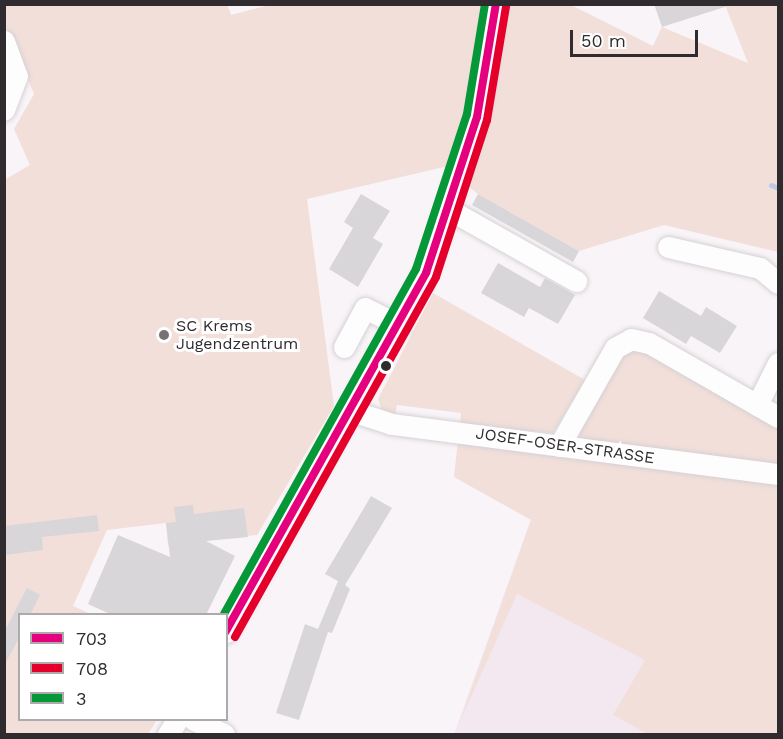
<!DOCTYPE html>
<html>
<head>
<meta charset="utf-8">
<style>
	body { margin:0 }
	#map { position:relative; width:783px; height:739px; overflow:hidden; background:#f9f4f8; font-family:"Work Sans",sans-serif }
	div>[style] { position:absolute }
	[style*='--x'] { left:calc(var(--x)*1px); top:calc(var(--y)*1px); width:calc(var(--w)*1px); rotate:calc(var(--a)*1deg) }
	.built>* { inset:0; background:#f3e7f0 }
	.green>* { inset:0; background:#f2dfda }
	.stream>* { height:5px; margin:-2.5px; padding:0 2.5px; transform-origin:2.5px; border-radius:2.5px; background:#bdc8e6 }
	.building>* { inset:0; background:#d9d6da }
	.roads { filter:drop-shadow(0 0 2px #d5d1d4) drop-shadow(0 0 2px #d5d1d4) }
	.minor>* { height:21px; margin:-10.5px; padding:0 10.5px; transform-origin:10.5px; border-radius:10.5px; background:#fefdfe }
	.bus-1>* { height:8px; margin:-4px; padding:0 4px; transform-origin:4px; border-radius:4px; background:#e5007d }
	.bus-2>* { height:8px; margin:-4px; padding:0 4px; transform-origin:4px; border-radius:4px; background:#e4002b }
	.bus-3>* { height:8px; margin:-4px; padding:0 4px; transform-origin:4px; border-radius:4px; background:#059738 }
	.dots>* { width:16px; height:16px; translate:-50% -50%; box-sizing:border-box; border:3px solid #fff; border-radius:50% }
	span { translate:-50% -50%; white-space:nowrap; text-align:center; line-height:1.15; -webkit-text-stroke:6px #fff; paint-order:stroke }
	.poi-label { font-size:16px; color:#2f2b2e }
	.left { translate:0 -50%; text-align:left }
	.street-label { font-size:16px; color:#2f2b2e }
	.frame { position:absolute; inset:0; border:6px solid #2f2b2e; pointer-events:none }
	.legend { position:absolute; left:18px; top:613px; width:210px; height:108px; box-sizing:border-box; background:#fff; border:2px solid #acaaab; margin:0; padding:8px 10px; list-style:none; font-size:18px; color:#2f2b2e }
	.legend li { display:flex; align-items:center; gap:12px; height:30px }
	.legend b { width:30px; border:2px solid #acaaab }
	.scale { position:absolute; left:570px; top:30px; width:128px; height:27px; box-sizing:border-box; border:3px solid #2f2b2e; border-top:0; padding-left:8px; font-size:18px; line-height:21px; white-space:nowrap; color:#2f2b2e; -webkit-text-stroke:4px #fff; paint-order:stroke }
</style>
</head>
<body>
<div id="map">
	<div class="built">
		<div style="clip-path:polygon(531px 519px,778px 734px,454px 734px)"></div>
	</div>
	<div class="green">
		<div style="clip-path:polygon(227px 4px,231px 15px,274px 4px,571px 5px,653px 46px,662px 27px,748px 63px,725px 5px,778px 5px,778px 252px,664px 225px,579px 251px,478px 194px,444px 167px,307px 199px,334px 406px,257px 535px,168px 545px,166px 523px,107px 530px,73px 606px,91px 614px,20px 614px,20px 720px,157px 720px,148px 734px,5px 734px,4px 180px,30px 165px,14px 129px,34px 94px,5px 25px,4px 5px)"></div>
		<div style="clip-path:polygon(433px 293px,585px 380px,553px 433px,460px 424px,461px 413px,397px 405px,395px 416px,382px 411px,378px 399px)"></div>
		<div style="clip-path:polygon(638px 347px,778px 424px,778px 467px,582px 440px,577px 430px,618px 353px)"></div>
		<div style="clip-path:polygon(458px 441px,778px 482px,778px 734px,648px 734px,613px 715px,645px 660px,517px 594px,459px 724px,531px 520px,454px 477px)"></div>
	</div>
	<div class="stream">
		<div style="--x:771;--y:185;--w:8;--a:23"></div>
	</div>
	<div class="building">
		<div style="clip-path:polygon(654px 4px,731px 4px,731px 5px,662px 27px)"></div>
		<div style="clip-path:polygon(361px 194px,390px 211px,373px 238px,383px 244px,358px 287px,329px 269px,353px 228px,344px 222px)"></div>
		<div style="clip-path:polygon(478px 194px,579px 251px,573px 262px,472px 205px)"></div>
		<div style="clip-path:polygon(498px 263px,540px 287px,545px 278px,575px 295px,558px 324px,529px 308px,524px 317px,481px 293px)"></div>
		<div style="clip-path:polygon(659px 291px,701px 316px,706px 307px,737px 326px,720px 353px,691px 336px,686px 344px,643px 318px)"></div>
		<div style="clip-path:polygon(371px 496px,392px 508px,345px 585px,350px 589px,332px 633px,328px 632px,299px 720px,276px 713px,305px 624px,318px 629px,338px 581px,325px 574px)"></div>
		<div style="clip-path:polygon(193px 505px,194px 514px,244px 508px,248px 537px,206px 541px,235px 556px,206px 615px,112px 615px,88px 604px,118px 535px,170px 557px,166px 523px,176px 522px,174px 507px)"></div>
		<div style="clip-path:polygon(97px 515px,99px 531px,42px 537px,43px 550px,5px 555px,4px 526px)"></div>
		<div style="clip-path:polygon(27px 588px,40px 595px,30px 615px,20px 615px,20px 636px,4px 666px,4px 632px)"></div>
	</div>
	<div class="roads">
		<div class="minor">
			<div style="--x:4;--y:41;--w:37;--a:70"></div>
			<div style="--x:17;--y:76;--w:36;--a:111"></div>
			<div style="--x:450;--y:210;--w:145;--a:29.4"></div>
			<div style="--x:668;--y:247;--w:94;--a:12.9"></div>
			<div style="--x:760;--y:268;--w:23;--a:40"></div>
			<div style="--x:344;--y:347;--w:44;--a:-61.7"></div>
			<div style="--x:365;--y:308;--w:39;--a:27"></div>
			<div style="--x:757;--y:405;--w:47;--a:-63.4"></div>
			<div style="--x:352;--y:411;--w:42;--a:18"></div>
			<div style="--x:392;--y:424;--w:389;--a:7.4"></div>
			<div style="--x:559;--y:446;--w:113;--a:-60.3"></div>
			<div style="--x:615;--y:348;--w:18;--a:-29"></div>
			<div style="--x:631;--y:339;--w:18;--a:13"></div>
			<div style="--x:649;--y:343;--w:149;--a:29.8"></div>
			<div style="--x:226;--y:632;--w:411;--a:-60.9"></div>
			<div style="--x:426;--y:273;--w:164;--a:-71.9"></div>
			<div style="--x:477;--y:117;--w:115;--a:-80.5"></div>
			<div style="--x:194;--y:720;--w:33;--a:25"></div>
			<div style="--x:168;--y:734;--w:17;--a:-57"></div>
		</div>
	</div>
	<div class="bus-1">
		<div style="--x:226;--y:631;--w:410;--a:-60.8"></div>
		<div style="--x:426;--y:273;--w:164;--a:-71.9"></div>
		<div style="--x:477;--y:117;--w:115;--a:-80.5"></div>
	</div>
	<div class="bus-2">
		<div style="--x:235;--y:637;--w:412;--a:-60.8"></div>
		<div style="--x:436;--y:277;--w:165;--a:-72"></div>
		<div style="--x:487;--y:120;--w:116;--a:-80.5"></div>
	</div>
	<div class="bus-3">
		<div style="--x:224;--y:614;--w:395;--a:-60.9"></div>
		<div style="--x:416;--y:269;--w:163;--a:-71.8"></div>
		<div style="--x:467;--y:114;--w:111;--a:-80.7"></div>
	</div>
	<div class="dots">
		<div style="left:164px;top:335px;background:#767175"></div>
		<div style="left:386px;top:366px;background:#2f2b2e"></div>
	</div>
	<div class="poi-label">
		<span class="left" style="left:176px;top:335px">SC Krems<br>Jugendzentrum</span>
	</div>
	<div class="street-label">
		<span style="left:565px;top:446px;rotate:8deg">JOSEF-OSER-STRASSE</span>
	</div>
	<div class="frame"></div>
	<ul class="legend">
	<li><b style="height:8px;background:#e5007d"></b>703</li>
	<li><b style="height:8px;background:#e4002b"></b>708</li>
	<li><b style="height:8px;background:#059738"></b>3</li>
	</ul>
	<div class="scale">50 m</div>
</div>
</body>
</html>
